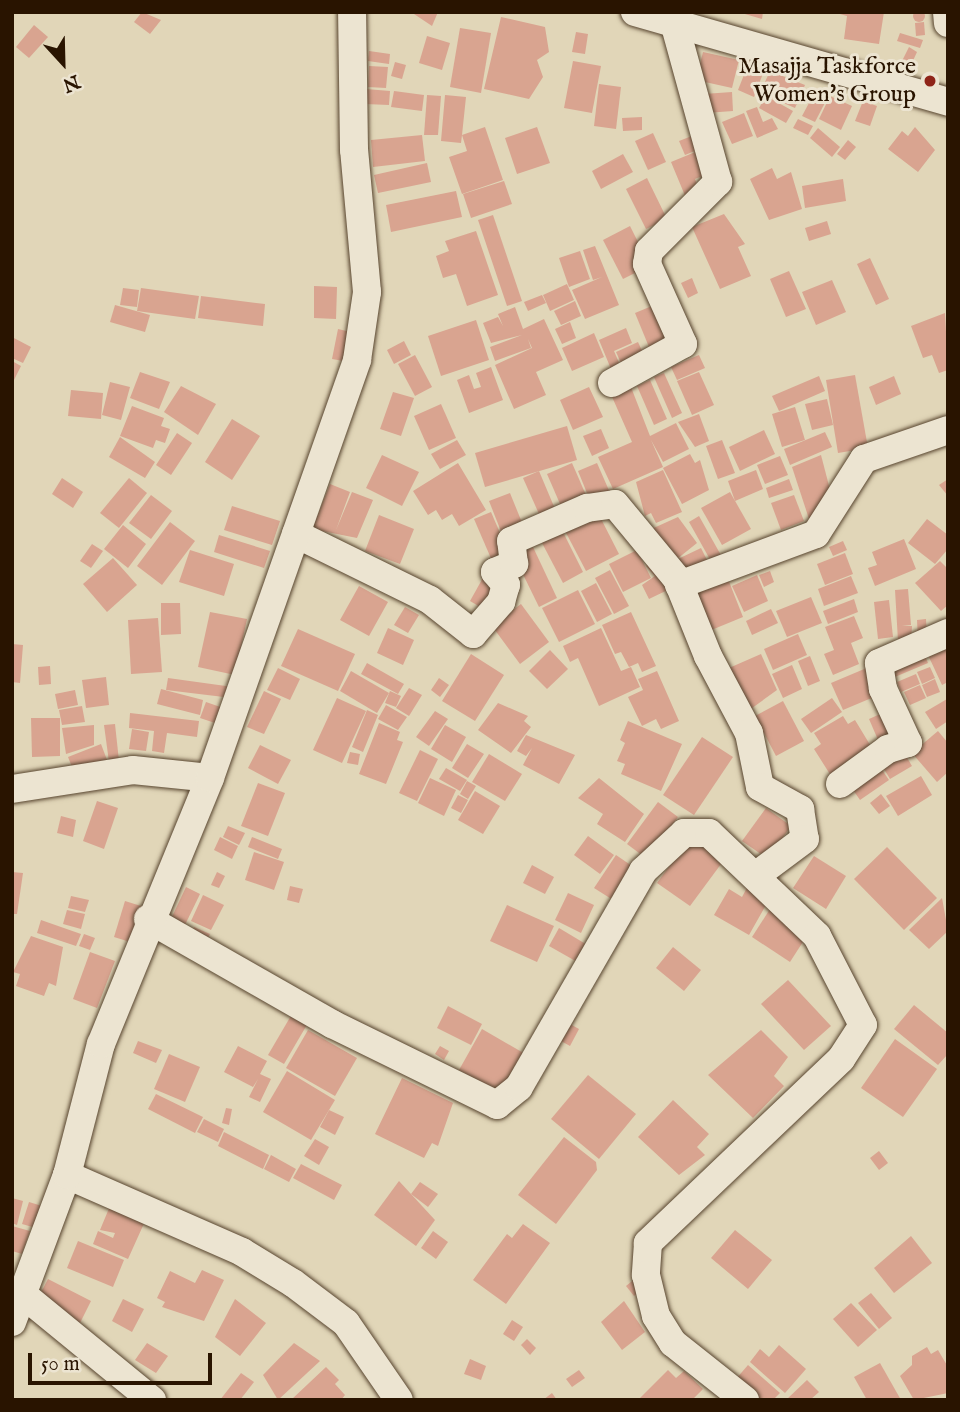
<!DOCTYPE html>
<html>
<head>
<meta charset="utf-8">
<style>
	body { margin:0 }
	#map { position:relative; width:960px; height:1412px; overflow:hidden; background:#e1d6b8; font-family:"IM FELL English",serif }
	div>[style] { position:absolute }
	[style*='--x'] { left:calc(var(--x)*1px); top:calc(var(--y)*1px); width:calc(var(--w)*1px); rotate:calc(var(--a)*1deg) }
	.building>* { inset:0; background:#d9a490 }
	.round { border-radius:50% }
	.roads { filter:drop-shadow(0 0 2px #57442e) drop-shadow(0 0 2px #57442e) }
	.street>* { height:28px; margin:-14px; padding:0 14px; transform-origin:14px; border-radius:14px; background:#ece4d1 }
	.dots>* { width:19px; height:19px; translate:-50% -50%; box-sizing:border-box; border:4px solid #ece4d1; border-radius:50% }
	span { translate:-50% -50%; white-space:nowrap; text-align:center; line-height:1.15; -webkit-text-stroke:6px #ece4d1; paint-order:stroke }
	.poi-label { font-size:24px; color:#291400 }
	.right { translate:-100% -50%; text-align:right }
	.frame { position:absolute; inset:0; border:14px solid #291400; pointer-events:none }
	.north { position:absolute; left:28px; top:28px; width:70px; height:70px; -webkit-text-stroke:5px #ece4d1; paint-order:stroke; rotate:158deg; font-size:19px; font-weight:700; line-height:28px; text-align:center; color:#291400 }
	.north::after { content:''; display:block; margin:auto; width:24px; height:32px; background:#291400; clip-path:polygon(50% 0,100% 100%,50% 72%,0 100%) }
	.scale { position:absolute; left:28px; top:1353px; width:184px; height:32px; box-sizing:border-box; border:4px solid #291400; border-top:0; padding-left:9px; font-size:21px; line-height:24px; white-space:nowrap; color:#291400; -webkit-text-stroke:5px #ece4d1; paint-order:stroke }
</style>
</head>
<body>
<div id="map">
	<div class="building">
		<div class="round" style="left:913px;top:10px;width:12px;height:12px"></div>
		<div style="clip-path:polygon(142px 12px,161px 20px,150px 34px,134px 22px)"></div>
		<div style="clip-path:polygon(411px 12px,438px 12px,432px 26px)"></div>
		<div style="clip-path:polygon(738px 12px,763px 12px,762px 19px)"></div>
		<div style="clip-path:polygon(833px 12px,884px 12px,879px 44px,844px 39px,847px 16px)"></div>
		<div style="clip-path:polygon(501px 17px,545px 27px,549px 52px,537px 60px,543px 77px,529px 99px,484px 89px)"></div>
		<div style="clip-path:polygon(924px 22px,925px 35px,916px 36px,915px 23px)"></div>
		<div style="clip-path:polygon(34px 25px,48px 37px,29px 58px,16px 47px)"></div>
		<div style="clip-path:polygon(460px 28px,491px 33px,481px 93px,450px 87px)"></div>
		<div style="clip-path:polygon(576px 32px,588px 34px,585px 54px,572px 52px)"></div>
		<div style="clip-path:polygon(900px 33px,923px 40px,920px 48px,897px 41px)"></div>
		<div style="clip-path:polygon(427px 36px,450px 43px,442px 70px,419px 63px)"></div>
		<div style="clip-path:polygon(909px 47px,917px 52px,911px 65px,902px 61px)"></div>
		<div style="clip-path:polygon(369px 51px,390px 54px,389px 64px,368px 61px)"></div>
		<div style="clip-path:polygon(703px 52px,739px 60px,732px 88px,696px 80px)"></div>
		<div style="clip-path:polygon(751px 57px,767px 63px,754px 97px,738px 90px)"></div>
		<div style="clip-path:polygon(573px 61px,601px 66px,592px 113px,564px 108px)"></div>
		<div style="clip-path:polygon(395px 62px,406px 65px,402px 79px,391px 76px)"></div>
		<div style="clip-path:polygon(369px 66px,388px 67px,386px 88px,368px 87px)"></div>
		<div style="clip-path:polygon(770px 71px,805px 85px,795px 108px,760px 93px)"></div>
		<div style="clip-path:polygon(599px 84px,621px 87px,616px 129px,594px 126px)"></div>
		<div style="clip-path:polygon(817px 88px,829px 95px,815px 122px,802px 116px)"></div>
		<div style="clip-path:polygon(366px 89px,390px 91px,389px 105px,365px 104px)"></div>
		<div style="clip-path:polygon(394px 91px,424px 95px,422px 111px,391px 107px)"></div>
		<div style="clip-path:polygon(732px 92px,733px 111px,706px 113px,704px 94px)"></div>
		<div style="clip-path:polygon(427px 95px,441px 96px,438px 135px,424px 135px)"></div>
		<div style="clip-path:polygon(445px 95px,466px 97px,462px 135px,485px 127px,503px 180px,462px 194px,449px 157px,467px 151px,462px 135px,461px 143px,441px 141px)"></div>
		<div style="clip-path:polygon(766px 96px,793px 111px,786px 123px,759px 108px)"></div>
		<div style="clip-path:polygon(830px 96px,852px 106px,841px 130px,819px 119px)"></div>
		<div style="clip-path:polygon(863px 101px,877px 106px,870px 126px,855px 121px)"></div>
		<div style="clip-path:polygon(757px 107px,763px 122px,772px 118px,778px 129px,757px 138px,746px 111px)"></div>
		<div style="clip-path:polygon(744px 113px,753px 136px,732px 144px,722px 122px)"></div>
		<div style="clip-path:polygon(642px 117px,642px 130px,623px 131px,622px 118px)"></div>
		<div style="clip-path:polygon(798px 119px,813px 126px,808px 135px,793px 128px)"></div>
		<div style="clip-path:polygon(537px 127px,550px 163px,517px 174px,505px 138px)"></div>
		<div style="clip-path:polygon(915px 127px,935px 150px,918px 172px,888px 149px,902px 131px,908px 136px)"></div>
		<div style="clip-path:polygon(818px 128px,840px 147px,832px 157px,810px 138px)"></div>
		<div style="clip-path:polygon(702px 132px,707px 146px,685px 155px,679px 141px)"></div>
		<div style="clip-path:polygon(653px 133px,666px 162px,648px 170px,635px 141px)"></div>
		<div style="clip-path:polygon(422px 135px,425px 161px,373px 167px,371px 140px)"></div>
		<div style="clip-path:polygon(848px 140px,856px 147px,845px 160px,837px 154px)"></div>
		<div style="clip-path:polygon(705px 148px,714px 171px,695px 179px,700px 192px,686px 198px,671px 162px)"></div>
		<div style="clip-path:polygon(623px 154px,633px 172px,601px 189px,592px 171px)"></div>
		<div style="clip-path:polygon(427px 163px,431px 182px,378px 193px,374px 175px)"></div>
		<div style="clip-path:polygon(772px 168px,777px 179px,791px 172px,802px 209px,769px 220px,750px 179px)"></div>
		<div style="clip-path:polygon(647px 178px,667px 219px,646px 229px,626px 189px)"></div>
		<div style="clip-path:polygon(843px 179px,846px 201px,805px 208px,802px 186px)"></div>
		<div style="clip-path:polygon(504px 181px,512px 204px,471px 218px,463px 194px)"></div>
		<div style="clip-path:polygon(456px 191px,462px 217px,391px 232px,386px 205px)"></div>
		<div style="clip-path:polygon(724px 214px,745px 244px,738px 247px,751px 276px,720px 289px,692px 227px)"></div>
		<div style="clip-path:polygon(493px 215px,522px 301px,507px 306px,478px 220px)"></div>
		<div style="clip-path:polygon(827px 221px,831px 234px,809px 241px,805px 228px)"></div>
		<div style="clip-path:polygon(630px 226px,644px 254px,643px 269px,623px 279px,603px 240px)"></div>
		<div style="clip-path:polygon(476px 231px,498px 295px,467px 306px,456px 274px,443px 278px,436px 256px,449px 251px,445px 241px)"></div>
		<div style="clip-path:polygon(595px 246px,619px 305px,585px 319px,572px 290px,602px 277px,593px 280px,583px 250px)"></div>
		<div style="clip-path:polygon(580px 251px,590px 279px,569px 287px,559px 258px)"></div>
		<div style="clip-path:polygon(870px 258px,889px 299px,876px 305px,857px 264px)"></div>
		<div style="clip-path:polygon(789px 271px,806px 309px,786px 317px,770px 279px)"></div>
		<div style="clip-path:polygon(692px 278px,698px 293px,688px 298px,681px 283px)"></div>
		<div style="clip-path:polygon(832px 280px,846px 312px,816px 325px,802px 292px)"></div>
		<div style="clip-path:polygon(567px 284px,574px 300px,550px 311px,543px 295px)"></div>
		<div style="clip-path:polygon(314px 286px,337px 287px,336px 319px,314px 318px)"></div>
		<div style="clip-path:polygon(123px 288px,139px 290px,137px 307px,120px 305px)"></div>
		<div style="clip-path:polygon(141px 288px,199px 296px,195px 319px,137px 311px)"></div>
		<div style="clip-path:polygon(542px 295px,546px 303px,528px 311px,524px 302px)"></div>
		<div style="clip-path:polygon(201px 296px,265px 304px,263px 326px,198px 318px)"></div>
		<div style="clip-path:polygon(575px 301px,581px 316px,561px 325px,554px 311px)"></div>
		<div style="clip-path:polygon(664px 301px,678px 334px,649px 347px,635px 313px)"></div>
		<div style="clip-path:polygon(115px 305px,150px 315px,145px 332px,110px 322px)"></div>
		<div style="clip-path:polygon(515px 307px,523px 329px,544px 319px,563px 360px,536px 372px,546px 395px,514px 409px,495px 365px,532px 348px,528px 339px,531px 348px,495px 361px,490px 347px,522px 335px,491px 343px,483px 323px,498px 317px,503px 326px,498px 314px)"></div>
		<div style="clip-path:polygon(945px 313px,948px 370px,939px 373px,932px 355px,923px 358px,911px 326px)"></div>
		<div style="clip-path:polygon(476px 320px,489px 360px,441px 376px,428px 336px)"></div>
		<div style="clip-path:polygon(570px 322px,576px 338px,562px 344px,555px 329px)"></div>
		<div style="clip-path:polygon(626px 328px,632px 343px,614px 351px,620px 365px,611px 369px,599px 340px)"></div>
		<div style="clip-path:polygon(338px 329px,355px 333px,349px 362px,332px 359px)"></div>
		<div style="clip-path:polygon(594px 333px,604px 357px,572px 371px,562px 348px)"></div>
		<div style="clip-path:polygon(12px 337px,31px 347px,23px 363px,12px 358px)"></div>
		<div style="clip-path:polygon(404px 341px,411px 355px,394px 364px,387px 350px)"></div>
		<div style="clip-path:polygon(638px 342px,647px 362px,625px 372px,616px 352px)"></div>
		<div style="clip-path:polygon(415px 355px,432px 387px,415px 396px,398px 364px)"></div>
		<div style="clip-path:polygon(699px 355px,705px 368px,677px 380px,671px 367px)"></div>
		<div style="clip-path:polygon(12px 361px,21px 366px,12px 384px)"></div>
		<div style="clip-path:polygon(491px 367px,503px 400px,469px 413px,457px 380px,469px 375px,474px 389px,481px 387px,476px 373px)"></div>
		<div style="clip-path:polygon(140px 372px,170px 382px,159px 409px,130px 398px)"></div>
		<div style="clip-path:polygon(699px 372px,714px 405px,692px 415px,677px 381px)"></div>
		<div style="clip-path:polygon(664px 373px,682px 413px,672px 418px,654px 377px)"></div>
		<div style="clip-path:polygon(855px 375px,868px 448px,838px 453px,826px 380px)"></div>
		<div style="clip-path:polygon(819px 376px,825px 391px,779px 411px,772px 396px)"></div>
		<div style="clip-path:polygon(894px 376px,901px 394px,876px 405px,869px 387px)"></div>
		<div style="clip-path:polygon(650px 380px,667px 419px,654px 425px,637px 386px)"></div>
		<div style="clip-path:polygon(110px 382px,130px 387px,121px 420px,102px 415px)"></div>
		<div style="clip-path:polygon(629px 382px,650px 436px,676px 423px,689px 449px,663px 462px,651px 440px,663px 467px,613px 489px,598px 457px,632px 442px,609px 390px)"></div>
		<div style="clip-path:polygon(181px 386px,216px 404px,198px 435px,164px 412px)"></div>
		<div style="clip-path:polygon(589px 387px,603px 417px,573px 430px,560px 400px)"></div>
		<div style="clip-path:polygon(71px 390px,103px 393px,101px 419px,68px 416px)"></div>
		<div style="clip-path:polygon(393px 392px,414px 398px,401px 436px,380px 429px)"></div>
		<div style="clip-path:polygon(827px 399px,833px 425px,812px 430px,805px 404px)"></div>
		<div style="clip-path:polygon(441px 404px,456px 438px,429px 450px,414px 416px)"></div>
		<div style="clip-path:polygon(132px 406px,164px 418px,161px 426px,170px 429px,165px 443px,156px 440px,153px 448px,120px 436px)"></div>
		<div style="clip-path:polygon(795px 407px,805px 440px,782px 447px,772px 414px)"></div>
		<div style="clip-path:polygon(699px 414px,709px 441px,695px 447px,678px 422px)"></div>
		<div style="clip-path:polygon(232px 419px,260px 436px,232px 480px,205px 462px)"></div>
		<div style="clip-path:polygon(567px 426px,577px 460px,485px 487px,475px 453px)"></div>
		<div style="clip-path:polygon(601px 429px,609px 448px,592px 456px,583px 436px)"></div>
		<div style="clip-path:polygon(764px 430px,775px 454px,740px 471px,729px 447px)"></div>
		<div style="clip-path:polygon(825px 432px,832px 447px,790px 465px,784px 449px)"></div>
		<div style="clip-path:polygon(177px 433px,192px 443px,171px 475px,156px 465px)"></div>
		<div style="clip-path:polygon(120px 437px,155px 462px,145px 478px,109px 457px)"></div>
		<div style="clip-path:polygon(457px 440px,466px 455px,440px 469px,431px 454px)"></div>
		<div style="clip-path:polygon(722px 440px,735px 473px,718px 479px,706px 446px)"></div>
		<div style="clip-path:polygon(690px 454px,695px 463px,700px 460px,709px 490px,682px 504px,663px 468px)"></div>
		<div style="clip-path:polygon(382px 455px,419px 472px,402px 506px,366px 488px)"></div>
		<div style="clip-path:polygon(821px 455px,834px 505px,810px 522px,792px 467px)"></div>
		<div style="clip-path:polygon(780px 456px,788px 475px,765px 484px,757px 465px)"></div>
		<div style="clip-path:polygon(458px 463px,486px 510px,459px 526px,452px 514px,442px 520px,436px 510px,428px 515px,413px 491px)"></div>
		<div style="clip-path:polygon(572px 463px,589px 502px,564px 513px,547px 474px)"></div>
		<div style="clip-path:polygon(597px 463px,611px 495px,591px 503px,578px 471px)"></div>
		<div style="clip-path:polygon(663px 470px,682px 512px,656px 523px,651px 513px,645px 516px,636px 482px)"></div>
		<div style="clip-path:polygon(756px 470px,763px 489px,735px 501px,728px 481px)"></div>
		<div style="clip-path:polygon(539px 471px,558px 516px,543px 523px,523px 478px)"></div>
		<div style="clip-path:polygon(62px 478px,83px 492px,73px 508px,52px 494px)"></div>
		<div style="clip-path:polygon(129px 478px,147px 493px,119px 528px,100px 513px)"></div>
		<div style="clip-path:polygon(789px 479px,793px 490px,769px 498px,766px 488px)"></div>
		<div style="clip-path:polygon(948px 479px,948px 496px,939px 485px)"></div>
		<div style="clip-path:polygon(330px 484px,350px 492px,336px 530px,352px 492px,373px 500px,357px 538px,312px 529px)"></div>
		<div style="clip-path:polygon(730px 492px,751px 529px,722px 545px,701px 508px)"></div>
		<div style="clip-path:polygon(510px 493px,525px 530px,504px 539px,489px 501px)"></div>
		<div style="clip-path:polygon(151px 495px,172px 511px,151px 539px,129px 523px)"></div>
		<div style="clip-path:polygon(794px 495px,804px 521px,781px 530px,771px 503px)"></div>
		<div style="clip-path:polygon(232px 506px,280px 521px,272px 545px,224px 530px)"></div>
		<div style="clip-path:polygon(596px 509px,619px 554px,586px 571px,563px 527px)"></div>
		<div style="clip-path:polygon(491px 512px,513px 563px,496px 570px,474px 519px)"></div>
		<div style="clip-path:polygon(379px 515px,414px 529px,400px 564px,365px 551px)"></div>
		<div style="clip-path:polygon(699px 516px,722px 557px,712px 563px,689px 522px)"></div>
		<div style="clip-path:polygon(678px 517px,697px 543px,672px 563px,647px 531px)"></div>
		<div style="clip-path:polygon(927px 519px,948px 535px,948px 549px,935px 564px,908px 543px)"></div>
		<div style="clip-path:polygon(170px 522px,195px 541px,162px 585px,137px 566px)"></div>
		<div style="clip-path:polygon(123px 525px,146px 544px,128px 568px,104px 549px)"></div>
		<div style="clip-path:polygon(562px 530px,583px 572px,563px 583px,541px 541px)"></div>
		<div style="clip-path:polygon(219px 535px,270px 551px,264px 568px,214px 552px)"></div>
		<div style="clip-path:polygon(904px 539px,916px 569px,875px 586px,868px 568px,877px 565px,872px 552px)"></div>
		<div style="clip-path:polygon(843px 541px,847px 550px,833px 556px,829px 547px)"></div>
		<div style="clip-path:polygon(92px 544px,103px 551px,91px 568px,80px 561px)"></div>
		<div style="clip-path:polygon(533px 547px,557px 598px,539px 607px,514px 556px)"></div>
		<div style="clip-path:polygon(701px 548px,709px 564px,686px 576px,678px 559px)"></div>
		<div style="clip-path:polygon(190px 550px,234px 564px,224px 596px,179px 582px)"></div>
		<div style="clip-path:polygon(637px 550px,651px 578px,623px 592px,609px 564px)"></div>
		<div style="clip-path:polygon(845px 553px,853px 574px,825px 585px,817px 564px)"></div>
		<div style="clip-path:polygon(113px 558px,137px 585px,107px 612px,83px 584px)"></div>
		<div style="clip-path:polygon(657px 558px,678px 585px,649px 599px,642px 585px,655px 576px,646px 566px)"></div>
		<div style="clip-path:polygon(940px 561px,948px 569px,948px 605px,941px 611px,915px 583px)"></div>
		<div style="clip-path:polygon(610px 570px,629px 606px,614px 614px,595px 578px)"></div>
		<div style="clip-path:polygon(770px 571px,774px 582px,764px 587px,759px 575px)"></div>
		<div style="clip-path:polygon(726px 574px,743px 617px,709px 631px,692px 588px)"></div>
		<div style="clip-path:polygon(757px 575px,768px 601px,744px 612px,732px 586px)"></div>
		<div style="clip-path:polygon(484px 576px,502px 586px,487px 611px,470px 601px)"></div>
		<div style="clip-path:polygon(851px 576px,858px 593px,824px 606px,818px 589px)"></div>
		<div style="clip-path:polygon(596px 583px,612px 614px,597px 622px,581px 591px)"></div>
		<div style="clip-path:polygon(359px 586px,388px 602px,369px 636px,340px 620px)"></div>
		<div style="clip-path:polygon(908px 589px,911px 625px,902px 626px,912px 626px,911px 641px,898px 641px,895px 590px)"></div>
		<div style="clip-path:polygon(578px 590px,595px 624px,559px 642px,542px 608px)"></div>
		<div style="clip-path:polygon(811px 597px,822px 623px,787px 637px,776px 611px)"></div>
		<div style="clip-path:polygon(854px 599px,858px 612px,828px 624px,823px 611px)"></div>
		<div style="clip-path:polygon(889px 600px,893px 637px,878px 639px,874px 602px)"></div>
		<div style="clip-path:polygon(161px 603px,180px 603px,181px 634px,161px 635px)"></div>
		<div style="clip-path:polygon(521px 604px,549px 642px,520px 664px,492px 626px)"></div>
		<div style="clip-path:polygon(405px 607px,419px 615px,408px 633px,394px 625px)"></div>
		<div style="clip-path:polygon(771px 609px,778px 623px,752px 635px,746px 621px)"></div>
		<div style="clip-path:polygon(210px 612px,247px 619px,235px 675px,198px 667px)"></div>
		<div style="clip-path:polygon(631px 612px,656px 666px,642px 672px,638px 663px,629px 667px,621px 652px,615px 654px,602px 625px)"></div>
		<div style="clip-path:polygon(854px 616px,863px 638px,851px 643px,859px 664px,833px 675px,824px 654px,834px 650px,825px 627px)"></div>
		<div style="clip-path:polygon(158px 618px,162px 672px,131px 674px,128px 620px)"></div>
		<div style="clip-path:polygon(926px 619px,927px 639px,918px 640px,917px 620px)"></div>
		<div style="clip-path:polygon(388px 628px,414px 640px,403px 665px,377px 653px)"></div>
		<div style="clip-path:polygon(601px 628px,621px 671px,631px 667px,640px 687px,599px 706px,578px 658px,570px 662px,563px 646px)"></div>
		<div style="clip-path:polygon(298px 629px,355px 654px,338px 691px,281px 666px)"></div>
		<div style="clip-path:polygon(798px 634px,807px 655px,773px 670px,764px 649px)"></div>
		<div style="clip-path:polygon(12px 644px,23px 645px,20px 683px,12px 682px)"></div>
		<div style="clip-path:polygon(921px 647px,928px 663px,890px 679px,884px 662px)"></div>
		<div style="clip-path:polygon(948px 647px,948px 682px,942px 685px,928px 655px)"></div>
		<div style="clip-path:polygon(550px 650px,568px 669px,547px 689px,529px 671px)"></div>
		<div style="clip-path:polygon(471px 654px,504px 675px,475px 721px,442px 701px)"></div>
		<div style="clip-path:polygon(761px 654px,777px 690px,748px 711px,729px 668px)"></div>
		<div style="clip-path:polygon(810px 656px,820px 681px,808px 686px,798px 661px)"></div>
		<div style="clip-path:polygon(367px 663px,404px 684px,398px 694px,361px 674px)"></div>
		<div style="clip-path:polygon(792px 665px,802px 689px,783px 698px,772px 674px)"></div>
		<div style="clip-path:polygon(50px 666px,51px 684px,39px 685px,38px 667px)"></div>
		<div style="clip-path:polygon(869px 667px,881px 694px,843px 710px,831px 683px)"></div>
		<div style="clip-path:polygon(930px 667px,935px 678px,922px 684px,917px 672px)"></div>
		<div style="clip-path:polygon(278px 668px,300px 679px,290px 700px,267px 690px)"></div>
		<div style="clip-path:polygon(351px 671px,389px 693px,377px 713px,340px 691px)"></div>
		<div style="clip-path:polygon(657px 671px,679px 721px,661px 729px,656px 719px,642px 726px,628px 697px,643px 690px,638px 679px)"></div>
		<div style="clip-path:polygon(916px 674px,920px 684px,901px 692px,897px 682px)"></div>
		<div style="clip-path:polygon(106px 677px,109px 705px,86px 708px,82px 680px)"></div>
		<div style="clip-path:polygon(168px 678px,233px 687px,232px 698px,166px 690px)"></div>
		<div style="clip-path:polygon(439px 678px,449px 685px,440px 697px,431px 690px)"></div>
		<div style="clip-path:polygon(935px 679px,940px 692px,927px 697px,922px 685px)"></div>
		<div style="clip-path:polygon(920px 685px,926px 698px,910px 705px,904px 692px)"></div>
		<div style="clip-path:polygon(409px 688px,422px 695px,409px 716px,396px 708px)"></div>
		<div style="clip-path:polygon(161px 689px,203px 700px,200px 715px,157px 704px)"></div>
		<div style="clip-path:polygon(75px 690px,78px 705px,58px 709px,55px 694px)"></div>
		<div style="clip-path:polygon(264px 691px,281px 699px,264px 734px,247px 727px)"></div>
		<div style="clip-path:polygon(390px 691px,401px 696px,396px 707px,385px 703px)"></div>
		<div style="clip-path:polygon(337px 698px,366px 711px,342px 763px,313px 750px)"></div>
		<div style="clip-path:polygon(832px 698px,842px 712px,811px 733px,801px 719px)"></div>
		<div style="clip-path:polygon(947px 699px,948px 721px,936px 729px,925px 712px)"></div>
		<div style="clip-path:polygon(783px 701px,804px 741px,776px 756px,755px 716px)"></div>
		<div style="clip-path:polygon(206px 702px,229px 710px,224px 726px,200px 718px)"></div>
		<div style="clip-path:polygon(498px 703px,528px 716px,524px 721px,531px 727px,511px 753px,478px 730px)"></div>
		<div style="clip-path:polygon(386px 705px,407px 717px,398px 730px,378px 719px)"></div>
		<div style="clip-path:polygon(82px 706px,85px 722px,62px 725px,59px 710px)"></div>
		<div style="clip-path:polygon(367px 710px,378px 715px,363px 752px,352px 747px)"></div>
		<div style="clip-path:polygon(435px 711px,448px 719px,429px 746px,416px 737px)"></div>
		<div style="clip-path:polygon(887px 711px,900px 741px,882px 749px,869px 719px)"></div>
		<div style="clip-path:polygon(130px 713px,199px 721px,197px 737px,167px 733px,164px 753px,152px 751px,154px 731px,129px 728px)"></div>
		<div style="clip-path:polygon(843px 716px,848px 724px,855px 720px,875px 753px,833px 779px,814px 749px,821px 744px,814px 733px)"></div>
		<div style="clip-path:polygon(31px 718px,60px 718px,60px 756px,32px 757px)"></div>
		<div style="clip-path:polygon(628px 721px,682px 744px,661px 791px,621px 774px,625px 764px,617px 761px,625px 743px,620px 740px)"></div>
		<div style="clip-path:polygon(379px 723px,400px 732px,397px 740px,403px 742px,386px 784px,359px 774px)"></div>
		<div style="clip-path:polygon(115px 724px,119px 761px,109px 762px,104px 725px)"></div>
		<div style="clip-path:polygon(94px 725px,94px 745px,66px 754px,62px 728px)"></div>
		<div style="clip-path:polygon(445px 725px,466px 737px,452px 762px,431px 749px)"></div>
		<div style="clip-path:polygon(132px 729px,149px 732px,146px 751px,129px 749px)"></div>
		<div style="clip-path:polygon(938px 731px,948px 743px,948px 772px,937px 782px,912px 753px)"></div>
		<div style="clip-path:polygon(526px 735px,575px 755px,559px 784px,523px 765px,532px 748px,526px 756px,517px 751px)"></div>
		<div style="clip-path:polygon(702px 737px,733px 757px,694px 815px,663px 795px)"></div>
		<div style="clip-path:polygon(101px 744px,107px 760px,74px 772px,68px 757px)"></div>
		<div style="clip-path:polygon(467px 744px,484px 754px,468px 778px,452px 768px)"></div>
		<div style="clip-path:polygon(260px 745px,291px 760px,278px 784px,248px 768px)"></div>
		<div style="clip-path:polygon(900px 746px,912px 766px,890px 779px,878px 759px)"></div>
		<div style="clip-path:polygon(420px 750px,438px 759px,417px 801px,399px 793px)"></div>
		<div style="clip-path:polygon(350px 752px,360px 754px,358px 765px,347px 763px)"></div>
		<div style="clip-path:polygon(489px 754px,522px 774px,505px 801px,472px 782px)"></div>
		<div style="clip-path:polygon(876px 761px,889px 780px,860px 800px,847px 781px)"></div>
		<div style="clip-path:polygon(446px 768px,467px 780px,460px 791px,439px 779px)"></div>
		<div style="clip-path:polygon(921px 776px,932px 795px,898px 816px,886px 796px)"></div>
		<div style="clip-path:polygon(430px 778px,456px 790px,444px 816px,418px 803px)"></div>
		<div style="clip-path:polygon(599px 778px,644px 814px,625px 842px,597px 824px,603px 814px,578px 798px)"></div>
		<div style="clip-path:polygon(467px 781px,476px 786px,468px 799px,460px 794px)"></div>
		<div style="clip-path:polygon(258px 783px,285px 793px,268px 836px,241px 826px)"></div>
		<div style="clip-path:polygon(475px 791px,500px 806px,483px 834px,458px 820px)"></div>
		<div style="clip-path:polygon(881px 794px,890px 806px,879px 814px,870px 803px)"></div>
		<div style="clip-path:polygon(458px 795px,468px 800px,461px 813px,451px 808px)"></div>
		<div style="clip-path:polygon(97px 801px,118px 808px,104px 849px,83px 841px)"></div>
		<div style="clip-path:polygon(658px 802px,678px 817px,647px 859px,627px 844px)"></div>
		<div style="clip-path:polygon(766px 808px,791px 826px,768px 859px,742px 841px)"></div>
		<div style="clip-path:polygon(61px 816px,76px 820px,73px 837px,57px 833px)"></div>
		<div style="clip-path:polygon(228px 826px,245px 833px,239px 845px,223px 837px)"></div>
		<div style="clip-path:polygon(588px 836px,614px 855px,600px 874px,574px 855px)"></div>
		<div style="clip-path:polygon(691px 836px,724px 860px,690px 906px,657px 883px)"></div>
		<div style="clip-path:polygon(220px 837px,238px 846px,232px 859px,214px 850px)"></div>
		<div style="clip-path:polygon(252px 837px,282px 849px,278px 859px,248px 847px)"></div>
		<div style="clip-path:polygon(887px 847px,937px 898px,904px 930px,854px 879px)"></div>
		<div style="clip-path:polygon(254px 852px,284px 862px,274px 890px,245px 880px)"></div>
		<div style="clip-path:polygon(616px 855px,635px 868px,613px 900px,594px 888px)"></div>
		<div style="clip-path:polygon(814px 856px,846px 876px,826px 909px,793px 888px)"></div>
		<div style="clip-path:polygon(532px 865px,554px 877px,545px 894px,523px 883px)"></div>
		<div style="clip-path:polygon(12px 872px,23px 873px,17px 914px,12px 914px)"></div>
		<div style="clip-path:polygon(217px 872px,225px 876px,219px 888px,211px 885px)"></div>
		<div style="clip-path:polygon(749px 884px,771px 896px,749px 935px,714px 915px,729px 889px,742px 897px)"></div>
		<div style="clip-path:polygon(290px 886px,303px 889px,299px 903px,287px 900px)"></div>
		<div style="clip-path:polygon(186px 887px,200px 894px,184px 927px,170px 921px)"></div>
		<div style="clip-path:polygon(568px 893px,594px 905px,581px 933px,555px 920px)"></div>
		<div style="clip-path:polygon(203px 895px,224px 905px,211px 930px,191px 921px)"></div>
		<div style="clip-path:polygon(71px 896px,89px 900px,85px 912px,68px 908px)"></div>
		<div style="clip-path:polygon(942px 898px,948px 931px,929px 949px,909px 930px)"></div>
		<div style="clip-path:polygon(125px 901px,141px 906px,130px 942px,114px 937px)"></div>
		<div style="clip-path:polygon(507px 905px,554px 926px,537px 962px,490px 941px)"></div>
		<div style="clip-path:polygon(770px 909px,808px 934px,790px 962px,752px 937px)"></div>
		<div style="clip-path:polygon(67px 910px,85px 914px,81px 929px,63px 924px)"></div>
		<div style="clip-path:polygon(41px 920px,81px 934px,76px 946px,37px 933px)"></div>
		<div style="clip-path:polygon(194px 927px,210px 934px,205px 944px,190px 937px)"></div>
		<div style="clip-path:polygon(559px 928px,589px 946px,579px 963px,549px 946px)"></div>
		<div style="clip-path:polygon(84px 934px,95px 938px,90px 950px,79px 946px)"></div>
		<div style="clip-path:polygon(31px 936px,63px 947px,56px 986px,49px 983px,44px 996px,16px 986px,20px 974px,13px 972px)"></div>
		<div style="clip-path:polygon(673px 947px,701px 970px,684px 991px,656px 968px)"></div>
		<div style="clip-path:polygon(90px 952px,115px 961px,97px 1008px,73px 999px)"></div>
		<div style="clip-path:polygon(788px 980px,831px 1026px,804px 1050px,761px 1004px)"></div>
		<div style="clip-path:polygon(914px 1005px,948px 1033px,948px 1054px,938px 1065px,894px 1029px)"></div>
		<div style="clip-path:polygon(448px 1006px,482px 1024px,471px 1045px,437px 1028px)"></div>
		<div style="clip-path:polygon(292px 1014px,308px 1023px,284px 1064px,268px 1055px)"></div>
		<div style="clip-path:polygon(570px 1024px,579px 1029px,570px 1046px,561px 1041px)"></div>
		<div style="clip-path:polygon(482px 1029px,527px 1055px,504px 1095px,459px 1070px)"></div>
		<div style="clip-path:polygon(308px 1030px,357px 1058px,335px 1096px,286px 1068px)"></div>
		<div style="clip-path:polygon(761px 1030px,788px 1057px,774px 1076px,784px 1086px,753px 1118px,708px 1075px)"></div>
		<div style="clip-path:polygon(895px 1039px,937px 1069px,903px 1117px,861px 1088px)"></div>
		<div style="clip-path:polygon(138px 1041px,162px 1050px,156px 1063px,133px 1053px)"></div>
		<div style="clip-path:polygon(238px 1046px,267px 1061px,260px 1074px,271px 1079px,260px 1102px,249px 1097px,258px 1079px,253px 1087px,224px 1072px)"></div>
		<div style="clip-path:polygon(440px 1046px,449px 1051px,444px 1060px,435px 1054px)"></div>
		<div style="clip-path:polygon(169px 1054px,200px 1067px,185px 1102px,154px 1089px)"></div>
		<div style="clip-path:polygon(287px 1071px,335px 1100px,311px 1140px,263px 1112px)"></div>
		<div style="clip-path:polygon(588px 1075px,636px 1114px,599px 1159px,551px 1119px)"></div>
		<div style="clip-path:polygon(402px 1078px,453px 1103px,438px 1146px,432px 1143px,424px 1158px,375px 1134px)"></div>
		<div style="clip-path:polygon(156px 1094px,203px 1117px,195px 1133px,148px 1109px)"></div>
		<div style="clip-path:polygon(673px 1100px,709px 1134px,697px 1147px,705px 1155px,679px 1175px,638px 1137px)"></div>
		<div style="clip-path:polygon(226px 1108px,232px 1109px,229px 1125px,222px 1123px)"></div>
		<div style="clip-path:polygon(329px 1110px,344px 1117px,335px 1135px,320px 1127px)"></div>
		<div style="clip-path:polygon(204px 1119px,224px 1129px,218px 1142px,197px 1132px)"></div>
		<div style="clip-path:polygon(224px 1132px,269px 1155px,263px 1169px,218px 1146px)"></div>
		<div style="clip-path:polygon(564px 1137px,596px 1162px,597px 1170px,556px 1224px,518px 1195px)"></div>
		<div style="clip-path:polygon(315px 1139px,329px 1147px,319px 1165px,304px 1156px)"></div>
		<div style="clip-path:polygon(879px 1151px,888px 1163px,879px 1170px,870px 1158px)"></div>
		<div style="clip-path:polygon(271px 1155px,296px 1169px,289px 1182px,264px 1169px)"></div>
		<div style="clip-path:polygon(301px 1164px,342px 1185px,334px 1200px,293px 1178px)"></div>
		<div style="clip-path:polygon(399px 1181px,435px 1220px,416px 1246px,374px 1215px)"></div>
		<div style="clip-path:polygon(420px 1182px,438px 1194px,428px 1207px,411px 1194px)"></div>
		<div style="clip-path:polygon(12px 1198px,23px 1201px,17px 1225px,12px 1223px)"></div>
		<div style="clip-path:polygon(29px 1202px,42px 1206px,36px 1228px,22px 1224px)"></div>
		<div style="clip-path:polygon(110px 1206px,146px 1219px,128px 1259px,93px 1244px,98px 1231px,113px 1238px,115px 1233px,100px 1230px)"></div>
		<div style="clip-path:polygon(523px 1224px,550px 1243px,506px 1304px,473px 1280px,507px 1234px,512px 1238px)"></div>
		<div style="clip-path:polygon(12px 1226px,30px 1231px,22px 1254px,12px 1251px)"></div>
		<div style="clip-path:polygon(735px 1230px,772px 1260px,748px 1289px,711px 1258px)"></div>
		<div style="clip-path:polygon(433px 1231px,448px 1242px,436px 1259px,421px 1248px)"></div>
		<div style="clip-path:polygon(911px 1236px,932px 1263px,894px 1293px,874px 1268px)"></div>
		<div style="clip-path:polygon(78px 1241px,124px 1260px,113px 1287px,67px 1268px)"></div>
		<div style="clip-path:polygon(202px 1270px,224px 1280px,204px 1321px,162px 1307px,165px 1302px,157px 1298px,170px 1271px,195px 1283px)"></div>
		<div style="clip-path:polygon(636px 1278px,644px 1288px,634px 1296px,626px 1286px)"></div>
		<div style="clip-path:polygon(48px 1279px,91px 1301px,80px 1323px,37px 1300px)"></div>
		<div style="clip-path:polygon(871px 1293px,892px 1318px,879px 1329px,858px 1303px)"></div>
		<div style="clip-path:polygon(123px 1299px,144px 1309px,132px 1332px,112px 1321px)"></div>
		<div style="clip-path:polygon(235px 1299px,266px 1323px,240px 1356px,215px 1337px)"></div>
		<div style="clip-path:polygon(624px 1301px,645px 1332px,622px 1350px,601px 1322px)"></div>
		<div style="clip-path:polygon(851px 1303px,877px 1330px,858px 1347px,833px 1319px)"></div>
		<div style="clip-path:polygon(512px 1320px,523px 1327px,514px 1341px,503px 1334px)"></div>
		<div style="clip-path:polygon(527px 1339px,536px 1348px,530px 1355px,521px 1345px)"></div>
		<div style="clip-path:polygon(147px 1343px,168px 1356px,156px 1373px,135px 1360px)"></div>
		<div style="clip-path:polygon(294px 1343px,320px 1361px,278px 1400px,263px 1375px)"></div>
		<div style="clip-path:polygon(779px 1345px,806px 1369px,785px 1393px,750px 1362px,760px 1349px,769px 1357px)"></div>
		<div style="clip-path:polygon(927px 1347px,931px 1354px,938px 1350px,948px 1367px,948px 1393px,914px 1400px,900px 1376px,912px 1365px,912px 1356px)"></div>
		<div style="clip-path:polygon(470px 1359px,486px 1366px,481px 1380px,464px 1374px)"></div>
		<div style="clip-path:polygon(880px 1363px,901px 1400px,867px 1400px,854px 1377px)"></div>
		<div style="clip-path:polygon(748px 1365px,780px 1393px,773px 1400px,760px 1400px,736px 1379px)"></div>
		<div style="clip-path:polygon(326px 1367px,339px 1380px,335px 1384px,345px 1395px,341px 1400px,291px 1400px)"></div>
		<div style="clip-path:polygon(579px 1370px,585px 1378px,572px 1387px,566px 1379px)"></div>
		<div style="clip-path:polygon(668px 1370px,676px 1378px,684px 1371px,703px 1389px,692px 1400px,638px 1400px)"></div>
		<div style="clip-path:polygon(241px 1373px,254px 1382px,240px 1400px,220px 1400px)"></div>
		<div style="clip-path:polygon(807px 1380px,819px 1392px,810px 1400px,786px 1400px)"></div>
		<div style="clip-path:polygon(552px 1393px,557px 1400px,543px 1400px)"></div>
	</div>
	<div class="roads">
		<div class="street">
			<div style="--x:635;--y:12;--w:326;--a:16"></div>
			<div style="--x:947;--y:12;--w:11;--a:85"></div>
			<div style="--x:612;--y:383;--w:81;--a:-28.8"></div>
			<div style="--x:683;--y:344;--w:88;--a:-114.2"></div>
			<div style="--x:647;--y:264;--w:13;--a:-81"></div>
			<div style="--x:649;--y:251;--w:98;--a:-45"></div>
			<div style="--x:718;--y:182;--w:166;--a:-105.4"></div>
			<div style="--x:296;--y:534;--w:149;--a:26.2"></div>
			<div style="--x:430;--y:600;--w:55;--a:38.3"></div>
			<div style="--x:473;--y:634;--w:43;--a:-48.8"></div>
			<div style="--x:501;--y:602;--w:18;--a:-74"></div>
			<div style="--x:506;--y:585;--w:17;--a:-130"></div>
			<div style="--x:495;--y:572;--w:21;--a:-23"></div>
			<div style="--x:514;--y:564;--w:23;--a:-97"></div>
			<div style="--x:511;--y:541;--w:83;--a:-23.5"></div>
			<div style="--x:587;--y:508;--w:28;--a:-8"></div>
			<div style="--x:615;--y:504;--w:97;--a:50.4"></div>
			<div style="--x:677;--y:579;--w:83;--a:68.1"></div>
			<div style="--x:708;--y:656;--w:87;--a:62"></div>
			<div style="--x:749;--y:733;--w:55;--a:78.5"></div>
			<div style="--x:760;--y:787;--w:46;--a:28.8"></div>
			<div style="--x:800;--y:809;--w:30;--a:81"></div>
			<div style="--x:805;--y:839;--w:59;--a:143.3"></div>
			<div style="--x:679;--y:585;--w:146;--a:-20.4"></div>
			<div style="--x:816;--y:534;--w:89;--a:-57.4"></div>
			<div style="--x:864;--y:459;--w:89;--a:-19"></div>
			<div style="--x:840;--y:784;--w:59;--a:-36.1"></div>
			<div style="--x:888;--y:749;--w:21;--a:-17"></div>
			<div style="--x:908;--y:743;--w:60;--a:-114.8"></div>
			<div style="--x:883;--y:689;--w:26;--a:-99"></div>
			<div style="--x:879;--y:663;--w:75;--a:-23.5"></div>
			<div style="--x:12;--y:789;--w:122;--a:-8.9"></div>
			<div style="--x:133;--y:770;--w:77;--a:5.9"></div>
			<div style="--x:148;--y:919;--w:212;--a:29.7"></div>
			<div style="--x:332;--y:1024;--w:184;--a:26.1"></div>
			<div style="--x:497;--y:1105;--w:28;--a:-39"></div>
			<div style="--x:519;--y:1087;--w:249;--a:-60.1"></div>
			<div style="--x:643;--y:871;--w:56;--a:-42.8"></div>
			<div style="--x:684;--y:833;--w:25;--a:0"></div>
			<div style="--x:709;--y:833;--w:149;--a:43.6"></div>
			<div style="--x:817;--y:936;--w:100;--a:62.7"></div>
			<div style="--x:863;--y:1025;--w:40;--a:122.9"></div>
			<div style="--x:841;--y:1059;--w:267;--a:136.4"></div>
			<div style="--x:648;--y:1243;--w:32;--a:94"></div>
			<div style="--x:646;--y:1275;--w:42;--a:76.3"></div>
			<div style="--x:656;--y:1316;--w:32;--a:58"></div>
			<div style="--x:673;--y:1343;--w:92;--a:38.4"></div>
			<div style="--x:67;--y:1175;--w:191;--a:23.7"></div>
			<div style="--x:242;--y:1252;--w:60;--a:31.3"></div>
			<div style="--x:293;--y:1283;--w:66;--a:37"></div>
			<div style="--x:346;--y:1323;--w:93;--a:55.5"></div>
			<div style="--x:26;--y:1297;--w:163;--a:39.3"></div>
			<div style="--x:12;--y:1322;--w:157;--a:-69.5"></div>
			<div style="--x:67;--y:1175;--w:135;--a:-75.5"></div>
			<div style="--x:101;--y:1044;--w:287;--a:-67.7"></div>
			<div style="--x:210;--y:778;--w:443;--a:-70.6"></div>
			<div style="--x:357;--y:360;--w:69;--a:-81.6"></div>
			<div style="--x:367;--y:292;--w:143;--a:-95.2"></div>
			<div style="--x:354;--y:150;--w:138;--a:-90.8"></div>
		</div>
	</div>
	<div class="dots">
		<div style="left:930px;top:81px;background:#8f2418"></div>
	</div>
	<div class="poi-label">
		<span class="right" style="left:916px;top:81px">Masajja Taskforce<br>Women's Group</span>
	</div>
	<div class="frame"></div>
	<div class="north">N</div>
	<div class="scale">50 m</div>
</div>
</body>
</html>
